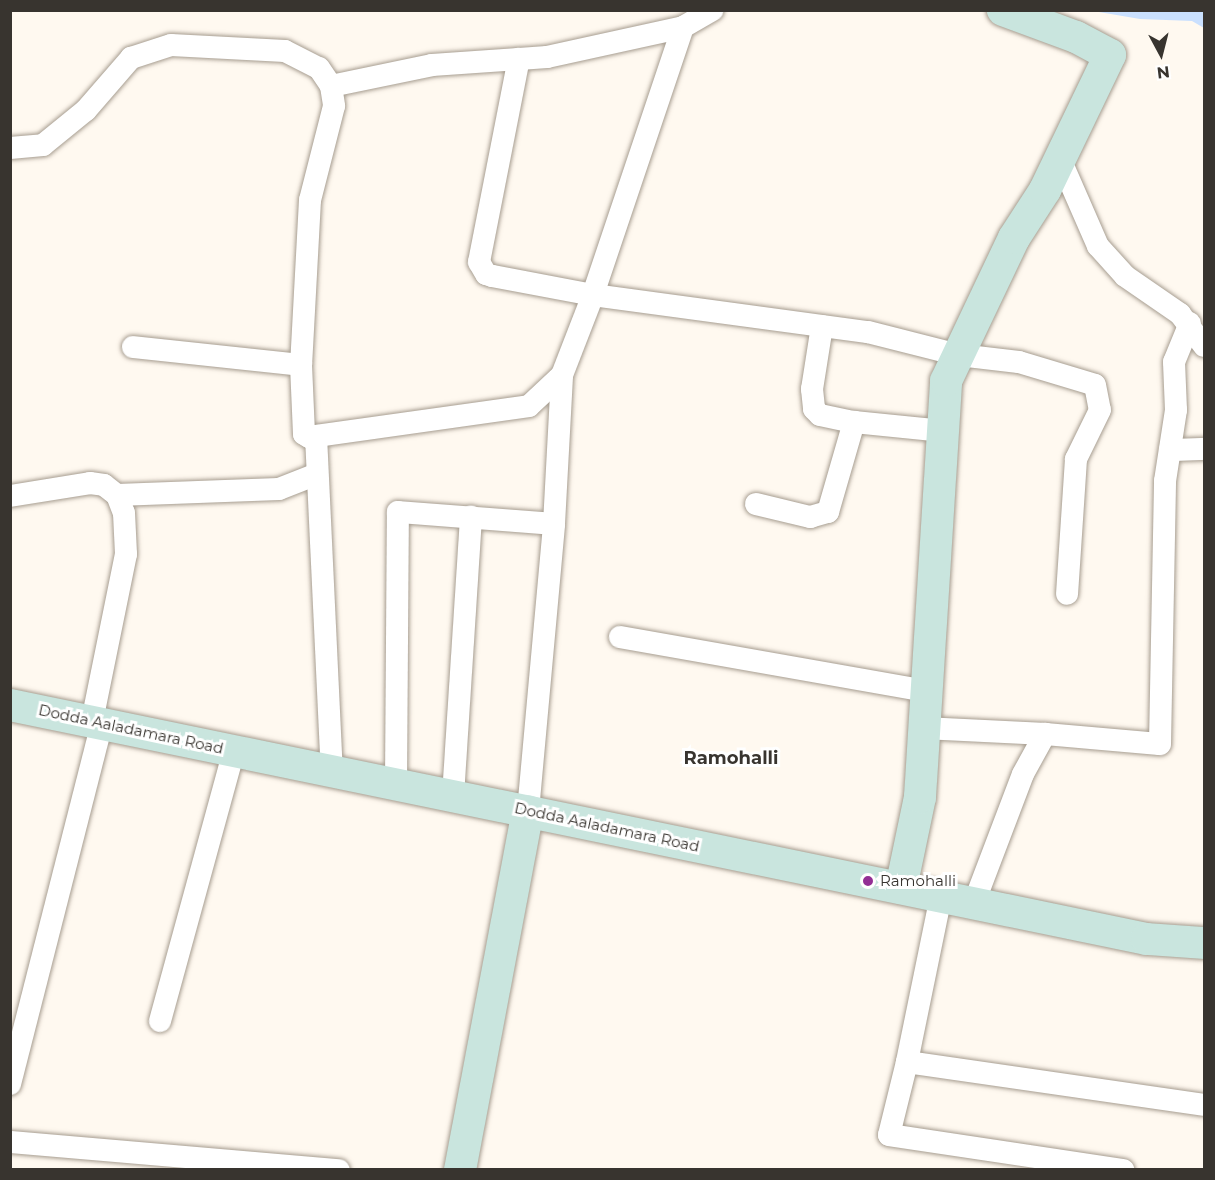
<!DOCTYPE html>
<html>
<head>
<meta charset="utf-8">
<style>
	body { margin:0 }
	#map { position:relative; width:1215px; height:1180px; overflow:hidden; background:#fff9f0; font-family:Montserrat,sans-serif }
	div>[style] { position:absolute }
	[style*='--x'] { left:calc(var(--x)*1px); top:calc(var(--y)*1px); width:calc(var(--w)*1px); rotate:calc(var(--a)*1deg) }
	.water>* { inset:0; background:#cae0fe }
	.roads { filter:drop-shadow(0 0 2px #a79d90) drop-shadow(0 0 2px #a79d90) }
	.street>* { height:22px; margin:-11px; padding:0 11px; transform-origin:11px; border-radius:11px; background:#fff }
	.secondary>* { height:32px; margin:-16px; padding:0 16px; transform-origin:16px; border-radius:16px; background:#c9e5de }
	.dots>* { width:16px; height:16px; translate:-50% -50%; box-sizing:border-box; border:3px solid #fff; border-radius:50% }
	span { translate:-50% -50%; white-space:nowrap; text-align:center; line-height:1.15; -webkit-text-stroke:6px #fff; paint-order:stroke }
	.street-label { font-size:15px; color:#38342f }
	.poi-label { font-size:15px; color:#38342f }
	.left { translate:0 -50%; text-align:left }
	.quarter-label { font-size:18px; color:#38342f; font-weight:700 }
	.frame { position:absolute; inset:0; border:12px solid #38342f; pointer-events:none }
	.north { position:absolute; left:1131px; top:24px; width:60px; height:60px; -webkit-text-stroke:4px #fff; paint-order:stroke; rotate:173deg; font-size:16px; font-weight:700; line-height:24px; text-align:center; color:#38342f }
	.north::after { content:''; display:block; margin:auto; width:21px; height:27px; background:#38342f; clip-path:polygon(50% 0,100% 100%,50% 72%,0 100%) }
</style>
</head>
<body>
<div id="map">
	<div class="water">
		<div style="clip-path:polygon(1093px 11px,1204px 11px,1204px 28px,1192px 21px,1140px 19px)"></div>
	</div>
	<div class="roads">
		<div class="street">
			<div style="--x:683;--y:27;--w:34;--a:-30"></div>
			<div style="--x:331;--y:86;--w:103;--a:-11.7"></div>
			<div style="--x:432;--y:65;--w:87;--a:-3.9"></div>
			<div style="--x:519;--y:59;--w:28;--a:-4"></div>
			<div style="--x:547;--y:57;--w:139;--a:-12.4"></div>
			<div style="--x:683;--y:27;--w:283;--a:108.6"></div>
			<div style="--x:593;--y:295;--w:103;--a:-169.3"></div>
			<div style="--x:492;--y:276;--w:6;--a:-162"></div>
			<div style="--x:486;--y:274;--w:14;--a:-120"></div>
			<div style="--x:479;--y:262;--w:207;--a:-78.9"></div>
			<div style="--x:10;--y:148;--w:33;--a:-5"></div>
			<div style="--x:43;--y:145;--w:55;--a:-39.1"></div>
			<div style="--x:86;--y:110;--w:69;--a:-49.1"></div>
			<div style="--x:131;--y:58;--w:42;--a:-18"></div>
			<div style="--x:171;--y:45;--w:114;--a:3"></div>
			<div style="--x:285;--y:51;--w:38;--a:27"></div>
			<div style="--x:319;--y:68;--w:22;--a:56"></div>
			<div style="--x:331;--y:86;--w:20;--a:81"></div>
			<div style="--x:334;--y:106;--w:97;--a:104.3"></div>
			<div style="--x:310;--y:200;--w:165;--a:93.1"></div>
			<div style="--x:301;--y:365;--w:69;--a:87.5"></div>
			<div style="--x:304;--y:434;--w:6;--a:31"></div>
			<div style="--x:309;--y:437;--w:222;--a:-8"></div>
			<div style="--x:529;--y:406;--w:45;--a:-43.2"></div>
			<div style="--x:562;--y:375;--w:86;--a:-68.8"></div>
			<div style="--x:593;--y:295;--w:277;--a:7.7"></div>
			<div style="--x:868;--y:332;--w:94;--a:14.2"></div>
			<div style="--x:959;--y:355;--w:60;--a:6.7"></div>
			<div style="--x:1019;--y:362;--w:79;--a:16.8"></div>
			<div style="--x:1095;--y:385;--w:25;--a:79"></div>
			<div style="--x:1100;--y:410;--w:55;--a:116.1"></div>
			<div style="--x:1076;--y:459;--w:135;--a:93.8"></div>
			<div style="--x:1060;--y:159;--w:95;--a:66.4"></div>
			<div style="--x:1098;--y:246;--w:40;--a:48"></div>
			<div style="--x:1125;--y:276;--w:67;--a:34.6"></div>
			<div style="--x:1180;--y:314;--w:40;--a:53"></div>
			<div style="--x:822;--y:326;--w:64;--a:99"></div>
			<div style="--x:812;--y:389;--w:20;--a:84"></div>
			<div style="--x:814;--y:409;--w:8;--a:45"></div>
			<div style="--x:820;--y:415;--w:35;--a:12"></div>
			<div style="--x:133;--y:347;--w:169;--a:6.1"></div>
			<div style="--x:316;--y:436;--w:334;--a:87.3"></div>
			<div style="--x:1170;--y:450;--w:34;--a:-2"></div>
			<div style="--x:117;--y:495;--w:162;--a:-2.1"></div>
			<div style="--x:279;--y:489;--w:41;--a:-21.5"></div>
			<div style="--x:10;--y:496;--w:81;--a:-9.2"></div>
			<div style="--x:90;--y:483;--w:14;--a:8"></div>
			<div style="--x:104;--y:485;--w:16;--a:38"></div>
			<div style="--x:117;--y:495;--w:19;--a:69"></div>
			<div style="--x:124;--y:513;--w:41;--a:87.2"></div>
			<div style="--x:126;--y:554;--w:170;--a:101.5"></div>
			<div style="--x:756;--y:504;--w:56;--a:13.5"></div>
			<div style="--x:810;--y:517;--w:19;--a:-16"></div>
			<div style="--x:828;--y:512;--w:94;--a:-73.9"></div>
			<div style="--x:854;--y:422;--w:90;--a:5.7"></div>
			<div style="--x:620;--y:637;--w:312;--a:10"></div>
			<div style="--x:924;--y:728;--w:121;--a:2.8"></div>
			<div style="--x:396;--y:784;--w:272;--a:-89.6"></div>
			<div style="--x:398;--y:512;--w:156;--a:4.4"></div>
			<div style="--x:554;--y:524;--w:149;--a:-86.9"></div>
			<div style="--x:453;--y:796;--w:280;--a:-86.3"></div>
			<div style="--x:528;--y:811;--w:288;--a:-84.8"></div>
			<div style="--x:941;--y:896;--w:169;--a:101.6"></div>
			<div style="--x:907;--y:1062;--w:300;--a:8.2"></div>
			<div style="--x:974;--y:903;--w:138;--a:-69.2"></div>
			<div style="--x:1023;--y:774;--w:46;--a:-61.2"></div>
			<div style="--x:1045;--y:734;--w:115;--a:5"></div>
			<div style="--x:1160;--y:744;--w:263;--a:-88.9"></div>
			<div style="--x:1165;--y:481;--w:72;--a:-81.2"></div>
			<div style="--x:1176;--y:410;--w:48;--a:-92.4"></div>
			<div style="--x:1174;--y:362;--w:42;--a:-67.7"></div>
			<div style="--x:160;--y:1021;--w:281;--a:-74.7"></div>
			<div style="--x:907;--y:1062;--w:75;--a:103.9"></div>
			<div style="--x:889;--y:1135;--w:237;--a:8.5"></div>
			<div style="--x:10;--y:1084;--w:373;--a:-75.7"></div>
			<div style="--x:10;--y:1142;--w:330;--a:4.9"></div>
		</div>
		<div class="secondary">
			<div style="--x:10;--y:705;--w:1161;--a:11.63"></div>
			<div style="--x:1147;--y:939;--w:57;--a:4"></div>
			<div style="--x:901;--y:888;--w:93;--a:-78.2"></div>
			<div style="--x:920;--y:797;--w:417;--a:-86.4"></div>
			<div style="--x:946;--y:381;--w:158;--a:-64.6"></div>
			<div style="--x:1014;--y:238;--w:57;--a:-57.1"></div>
			<div style="--x:1045;--y:190;--w:150;--a:-64.3"></div>
			<div style="--x:1110;--y:55;--w:38;--a:-152"></div>
			<div style="--x:1076;--y:37;--w:78;--a:-159.7"></div>
			<div style="--x:460;--y:1170;--w:365;--a:-79.3"></div>
		</div>
	</div>
	<div class="dots">
		<div style="left:868px;top:881px;background:#932f95"></div>
	</div>
	<div class="street-label">
		<span style="left:131px;top:729px;rotate:12deg">Dodda Aaladamara Road</span>
		<span style="left:607px;top:827px;rotate:12deg">Dodda Aaladamara Road</span>
	</div>
	<div class="poi-label">
		<span class="left" style="left:880px;top:881px">Ramohalli</span>
	</div>
	<div class="quarter-label">
		<span style="left:731px;top:758px">Ramohalli</span>
	</div>
	<div class="frame"></div>
	<div class="north">N</div>
</div>
</body>
</html>
